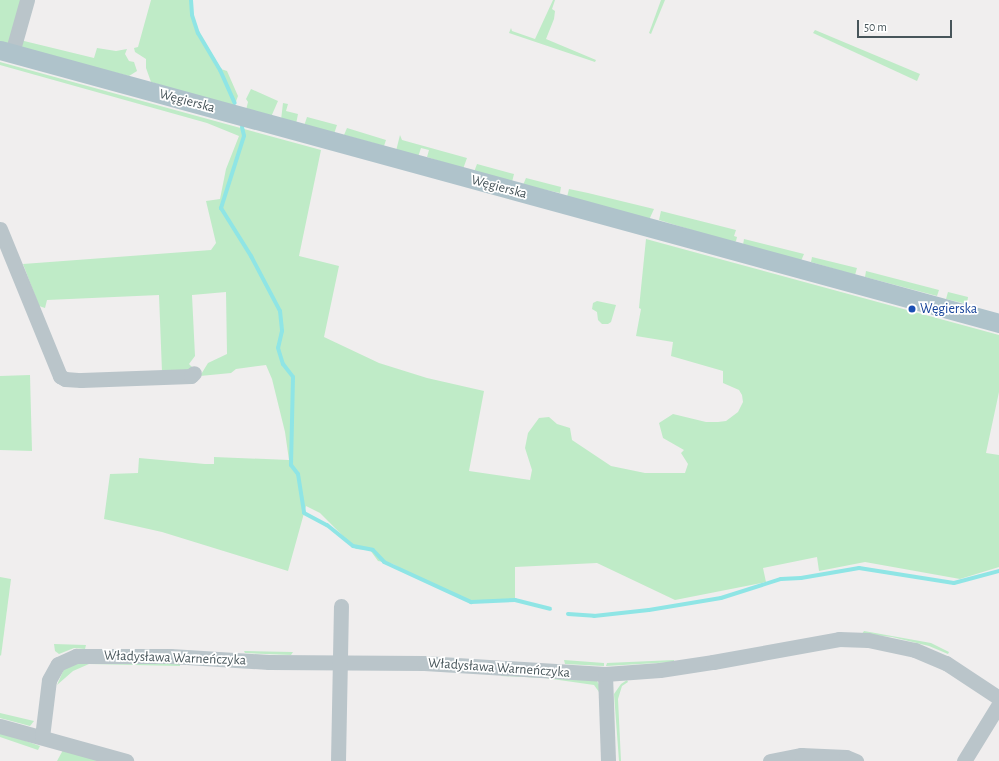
<!DOCTYPE html>
<html>
<head>
<meta charset="utf-8">
<style>
	body { margin:0 }
	#map { position:relative; width:999px; height:761px; overflow:hidden; background:#f0eeee; font-family:"Alegreya Sans",sans-serif }
	div>[style] { position:absolute }
	[style*='--x'] { left:calc(var(--x)*1px); top:calc(var(--y)*1px); width:calc(var(--w)*1px); rotate:calc(var(--a)*1deg) }
	.green>* { inset:0; background:#bfebc7 }
	.stream>* { height:4px; margin:-2px; padding:0 2px; transform-origin:2px; border-radius:2px; background:#8fe5e5 }
	.minor>* { height:15px; margin:-7.5px; padding:0 7.5px; transform-origin:7.5px; border-radius:7.5px; background:#bac5ca }
	.major>* { height:19px; margin:-9.5px; padding:0 9.5px; transform-origin:9.5px; border-radius:9.5px; background:#afc3cb }
	.dots>* { width:11px; height:11px; translate:-50% -50%; box-sizing:border-box; border:2px solid #fff; border-radius:50% }
	span { translate:-50% -50%; white-space:nowrap; text-align:center; line-height:1.15; -webkit-text-stroke:3.5px #fff; paint-order:stroke }
	.street-label { font-size:14px; color:#47555a }
	.transit-label { font-size:14px; color:#164399 }
	.left { translate:0 -50%; text-align:left }
	.scale { position:absolute; left:857px; top:20px; width:95px; height:18px; box-sizing:border-box; border:2px solid #47555a; border-top:0; padding-left:5px; font-size:12px; line-height:14px; white-space:nowrap; color:#47555a; -webkit-text-stroke:3px #fff; paint-order:stroke }
</style>
</head>
<body>
<div id="map">
	<div class="green">
		<div style="clip-path:polygon(0 0,23px 0,9px 44px,0 42px)"></div>
		<div style="clip-path:polygon(151px 0,192px 0,193px 15px,199px 33px,221px 69px,227px 71px,238px 96px,234px 107px,151px 82px,146px 68px,146px 59px,135px 52px,134px 48px,138px 47px)"></div>
		<div style="clip-path:polygon(553px 0,555px 0,552px 9px,555px 11px,554px 19px,546px 39px,596px 60px,595px 62px,509px 33px,511px 28px,512px 31px,535px 39px)"></div>
		<div style="clip-path:polygon(661px 0,665px 0,651px 34px,649px 33px)"></div>
		<div style="clip-path:polygon(815px 30px,920px 74px,917px 81px,813px 33px)"></div>
		<div style="clip-path:polygon(20px 40px,94px 58px,97px 48px,116px 51px,127px 49px,125px 54px,129px 61px,134px 62px,137px 71px,129px 76px,17px 48px)"></div>
		<div style="clip-path:polygon(0 62px,321px 150px,299px 256px,339px 266px,324px 337px,379px 363px,427px 378px,484px 391px,469px 471px,530px 480px,532px 470px,525px 448px,528px 433px,539px 418px,549px 417px,557px 424px,570px 428px,572px 440px,611px 466px,645px 473px,685px 473px,688px 464px,681px 453px,684px 450px,663px 438px,659px 423px,673px 414px,706px 422px,718px 422px,726px 421px,738px 412px,743px 402px,742px 395px,739px 390px,723px 383px,723px 371px,671px 356px,673px 342px,636px 336px,641px 309px,639px 308px,646px 239px,999px 335px,999px 392px,986px 453px,999px 455px,999px 567px,960px 579px,865px 562px,819px 571px,817px 557px,763px 568px,766px 582px,675px 600px,597px 563px,515px 567px,515px 600px,471px 602px,433px 586px,393px 564px,378px 561px,370px 550px,356px 549px,320px 513px,306px 506px,288px 571px,162px 532px,104px 519px,110px 474px,138px 473px,139px 458px,205px 464px,214px 464px,214px 457px,289px 460px,285px 432px,272px 379px,266px 365px,236px 369px,231px 373px,200px 376px,208px 363px,227px 354px,226px 292px,192px 295px,195px 356px,189px 364px,195px 370px,162px 372px,159px 295px,47px 300px,45px 308px,39px 306px,23px 264px,211px 250px,216px 243px,206px 201px,220px 199px,226px 169px,239px 136px,207px 123px,0 65px)"></div>
		<div style="clip-path:polygon(251px 89px,278px 101px,271px 117px,246px 110px,248px 102px,246px 99px)"></div>
		<div style="clip-path:polygon(283px 103px,288px 104px,286px 111px,298px 114px,296px 124px,281px 120px)"></div>
		<div style="clip-path:polygon(307px 117px,337px 125px,334px 134px,304px 126px)"></div>
		<div style="clip-path:polygon(347px 128px,386px 140px,384px 146px,344px 135px)"></div>
		<div style="clip-path:polygon(400px 135px,402px 140px,467px 158px,463px 169px,427px 157px,429px 150px,421px 148px,418px 157px,396px 151px)"></div>
		<div style="clip-path:polygon(477px 164px,514px 174px,512px 182px,474px 172px)"></div>
		<div style="clip-path:polygon(526px 178px,561px 187px,560px 193px,523px 185px)"></div>
		<div style="clip-path:polygon(569px 189px,588px 193px,654px 209px,649px 220px,567px 197px)"></div>
		<div style="clip-path:polygon(661px 211px,736px 230px,734px 236px,737px 237px,736px 241px,734px 243px,659px 220px)"></div>
		<div style="clip-path:polygon(744px 239px,804px 254px,801px 261px,743px 245px)"></div>
		<div style="clip-path:polygon(812px 257px,857px 268px,855px 275px,811px 262px)"></div>
		<div style="clip-path:polygon(866px 271px,939px 290px,937px 296px,865px 277px)"></div>
		<div style="clip-path:polygon(948px 292px,968px 297px,967px 304px,946px 299px)"></div>
		<div style="clip-path:polygon(597px 301px,616px 305px,611px 322px,608px 324px,602px 324px,598px 320px,597px 312px,592px 309px,593px 303px)"></div>
		<div style="clip-path:polygon(30px 375px,32px 451px,0 450px,0 376px)"></div>
		<div style="clip-path:polygon(0 577px,11px 579px,1px 656px,0 655px)"></div>
		<div style="clip-path:polygon(864px 631px,931px 643px,949px 652px,948px 654px,929px 646px,892px 637px,862px 634px)"></div>
		<div style="clip-path:polygon(54px 644px,86px 645px,85px 649px,74px 648px,59px 654px,55px 651px)"></div>
		<div style="clip-path:polygon(244px 651px,293px 652px,291px 655px,245px 653px)"></div>
		<div style="clip-path:polygon(85px 659px,180px 663px,180px 666px,89px 664px,73px 671px,57px 685px,64px 669px)"></div>
		<div style="clip-path:polygon(564px 660px,604px 663px,604px 666px,565px 664px)"></div>
		<div style="clip-path:polygon(674px 660px,674px 662px,606px 666px,607px 663px)"></div>
		<div style="clip-path:polygon(501px 674px,589px 677px,597px 681px,601px 688px,599px 692px,594px 685px,545px 678px,501px 676px)"></div>
		<div style="clip-path:polygon(627px 680px,628px 682px,622px 686px,618px 699px,621px 761px,619px 761px,614px 694px,621px 684px)"></div>
		<div style="clip-path:polygon(0 713px,34px 721px,30px 726px,0 718px)"></div>
		<div style="clip-path:polygon(0 732px,6px 734px,40px 746px,38px 750px,0 737px)"></div>
		<div style="clip-path:polygon(63px 750px,102px 761px,57px 761px)"></div>
	</div>
	<div class="stream">
		<div style="--x:191;--y:0;--w:15;--a:86"></div>
		<div style="--x:192;--y:15;--w:19;--a:72"></div>
		<div style="--x:198;--y:33;--w:43;--a:59.3"></div>
		<div style="--x:220;--y:70;--w:36;--a:66"></div>
		<div style="--x:242;--y:127;--w:9;--a:77"></div>
		<div style="--x:244;--y:136;--w:76;--a:107.7"></div>
		<div style="--x:221;--y:208;--w:57;--a:58"></div>
		<div style="--x:251;--y:256;--w:62;--a:62.2"></div>
		<div style="--x:280;--y:311;--w:20;--a:84"></div>
		<div style="--x:282;--y:331;--w:17;--a:103"></div>
		<div style="--x:278;--y:348;--w:17;--a:73"></div>
		<div style="--x:283;--y:364;--w:16;--a:52"></div>
		<div style="--x:293;--y:377;--w:88;--a:91.3"></div>
		<div style="--x:291;--y:465;--w:11;--a:52"></div>
		<div style="--x:298;--y:474;--w:39;--a:81"></div>
		<div style="--x:304;--y:513;--w:26;--a:28"></div>
		<div style="--x:327;--y:525;--w:33;--a:39"></div>
		<div style="--x:353;--y:546;--w:20;--a:11"></div>
		<div style="--x:373;--y:550;--w:16;--a:47"></div>
		<div style="--x:384;--y:562;--w:96;--a:24.7"></div>
		<div style="--x:471;--y:602;--w:44;--a:-2.6"></div>
		<div style="--x:515;--y:600;--w:36;--a:14"></div>
		<div style="--x:568;--y:614;--w:26;--a:4"></div>
		<div style="--x:594;--y:616;--w:55;--a:-6.2"></div>
		<div style="--x:649;--y:610;--w:73;--a:-9.5"></div>
		<div style="--x:721;--y:598;--w:63;--a:-17.6"></div>
		<div style="--x:781;--y:579;--w:20;--a:-3"></div>
		<div style="--x:801;--y:578;--w:59;--a:-9.8"></div>
		<div style="--x:859;--y:568;--w:96;--a:9"></div>
		<div style="--x:954;--y:583;--w:47;--a:-14.9"></div>
	</div>
	<div class="minor">
		<div style="--x:12;--y:53;--w:55;--a:-74.2"></div>
		<div style="--x:0;--y:229;--w:159;--a:67.8"></div>
		<div style="--x:60;--y:376;--w:6;--a:31"></div>
		<div style="--x:65;--y:379;--w:16;--a:4"></div>
		<div style="--x:81;--y:380;--w:110;--a:-2.1"></div>
		<div style="--x:191;--y:376;--w:4;--a:-45"></div>
		<div style="--x:605;--y:674;--w:87;--a:88"></div>
		<div style="--x:0;--y:726;--w:131;--a:15.5"></div>
		<div style="--x:42;--y:737;--w:57;--a:-83"></div>
		<div style="--x:49;--y:680;--w:18;--a:-61"></div>
		<div style="--x:58;--y:664;--w:20;--a:-24"></div>
		<div style="--x:76;--y:656;--w:94;--a:0"></div>
		<div style="--x:170;--y:656;--w:99;--a:3.5"></div>
		<div style="--x:269;--y:662;--w:155;--a:0.4"></div>
		<div style="--x:424;--y:663;--w:181;--a:3.5"></div>
		<div style="--x:605;--y:674;--w:55;--a:-4.2"></div>
		<div style="--x:660;--y:670;--w:54;--a:-8.6"></div>
		<div style="--x:713;--y:662;--w:128;--a:-10.3"></div>
		<div style="--x:839;--y:639;--w:29;--a:2"></div>
		<div style="--x:868;--y:640;--w:48;--a:12"></div>
		<div style="--x:915;--y:650;--w:34;--a:23"></div>
		<div style="--x:946;--y:663;--w:64;--a:33.4"></div>
		<div style="--x:338;--y:761;--w:155;--a:-88.9"></div>
		<div style="--x:770;--y:761;--w:32;--a:-11"></div>
		<div style="--x:801;--y:755;--w:45;--a:2.5"></div>
		<div style="--x:846;--y:757;--w:11;--a:22"></div>
		<div style="--x:964;--y:761;--w:67;--a:-58.4"></div>
	</div>
	<div class="major">
		<div style="--x:0;--y:50;--w:1036;--a:15.28"></div>
	</div>
	<div class="dots">
		<div style="left:912px;top:309px;background:#1a4fb4"></div>
	</div>
	<div class="street-label">
		<span style="left:187px;top:101px;rotate:15deg">Węgierska</span>
		<span style="left:499px;top:187px;rotate:15deg">Węgierska</span>
		<span style="left:175px;top:658px;rotate:2deg">Władysława Warneńczyka</span>
		<span style="left:499px;top:668px;rotate:4deg">Władysława Warneńczyka</span>
	</div>
	<div class="transit-label">
		<span class="left" style="left:920px;top:309px">Węgierska</span>
	</div>
	<div class="scale">50 m</div>
</div>
</body>
</html>
